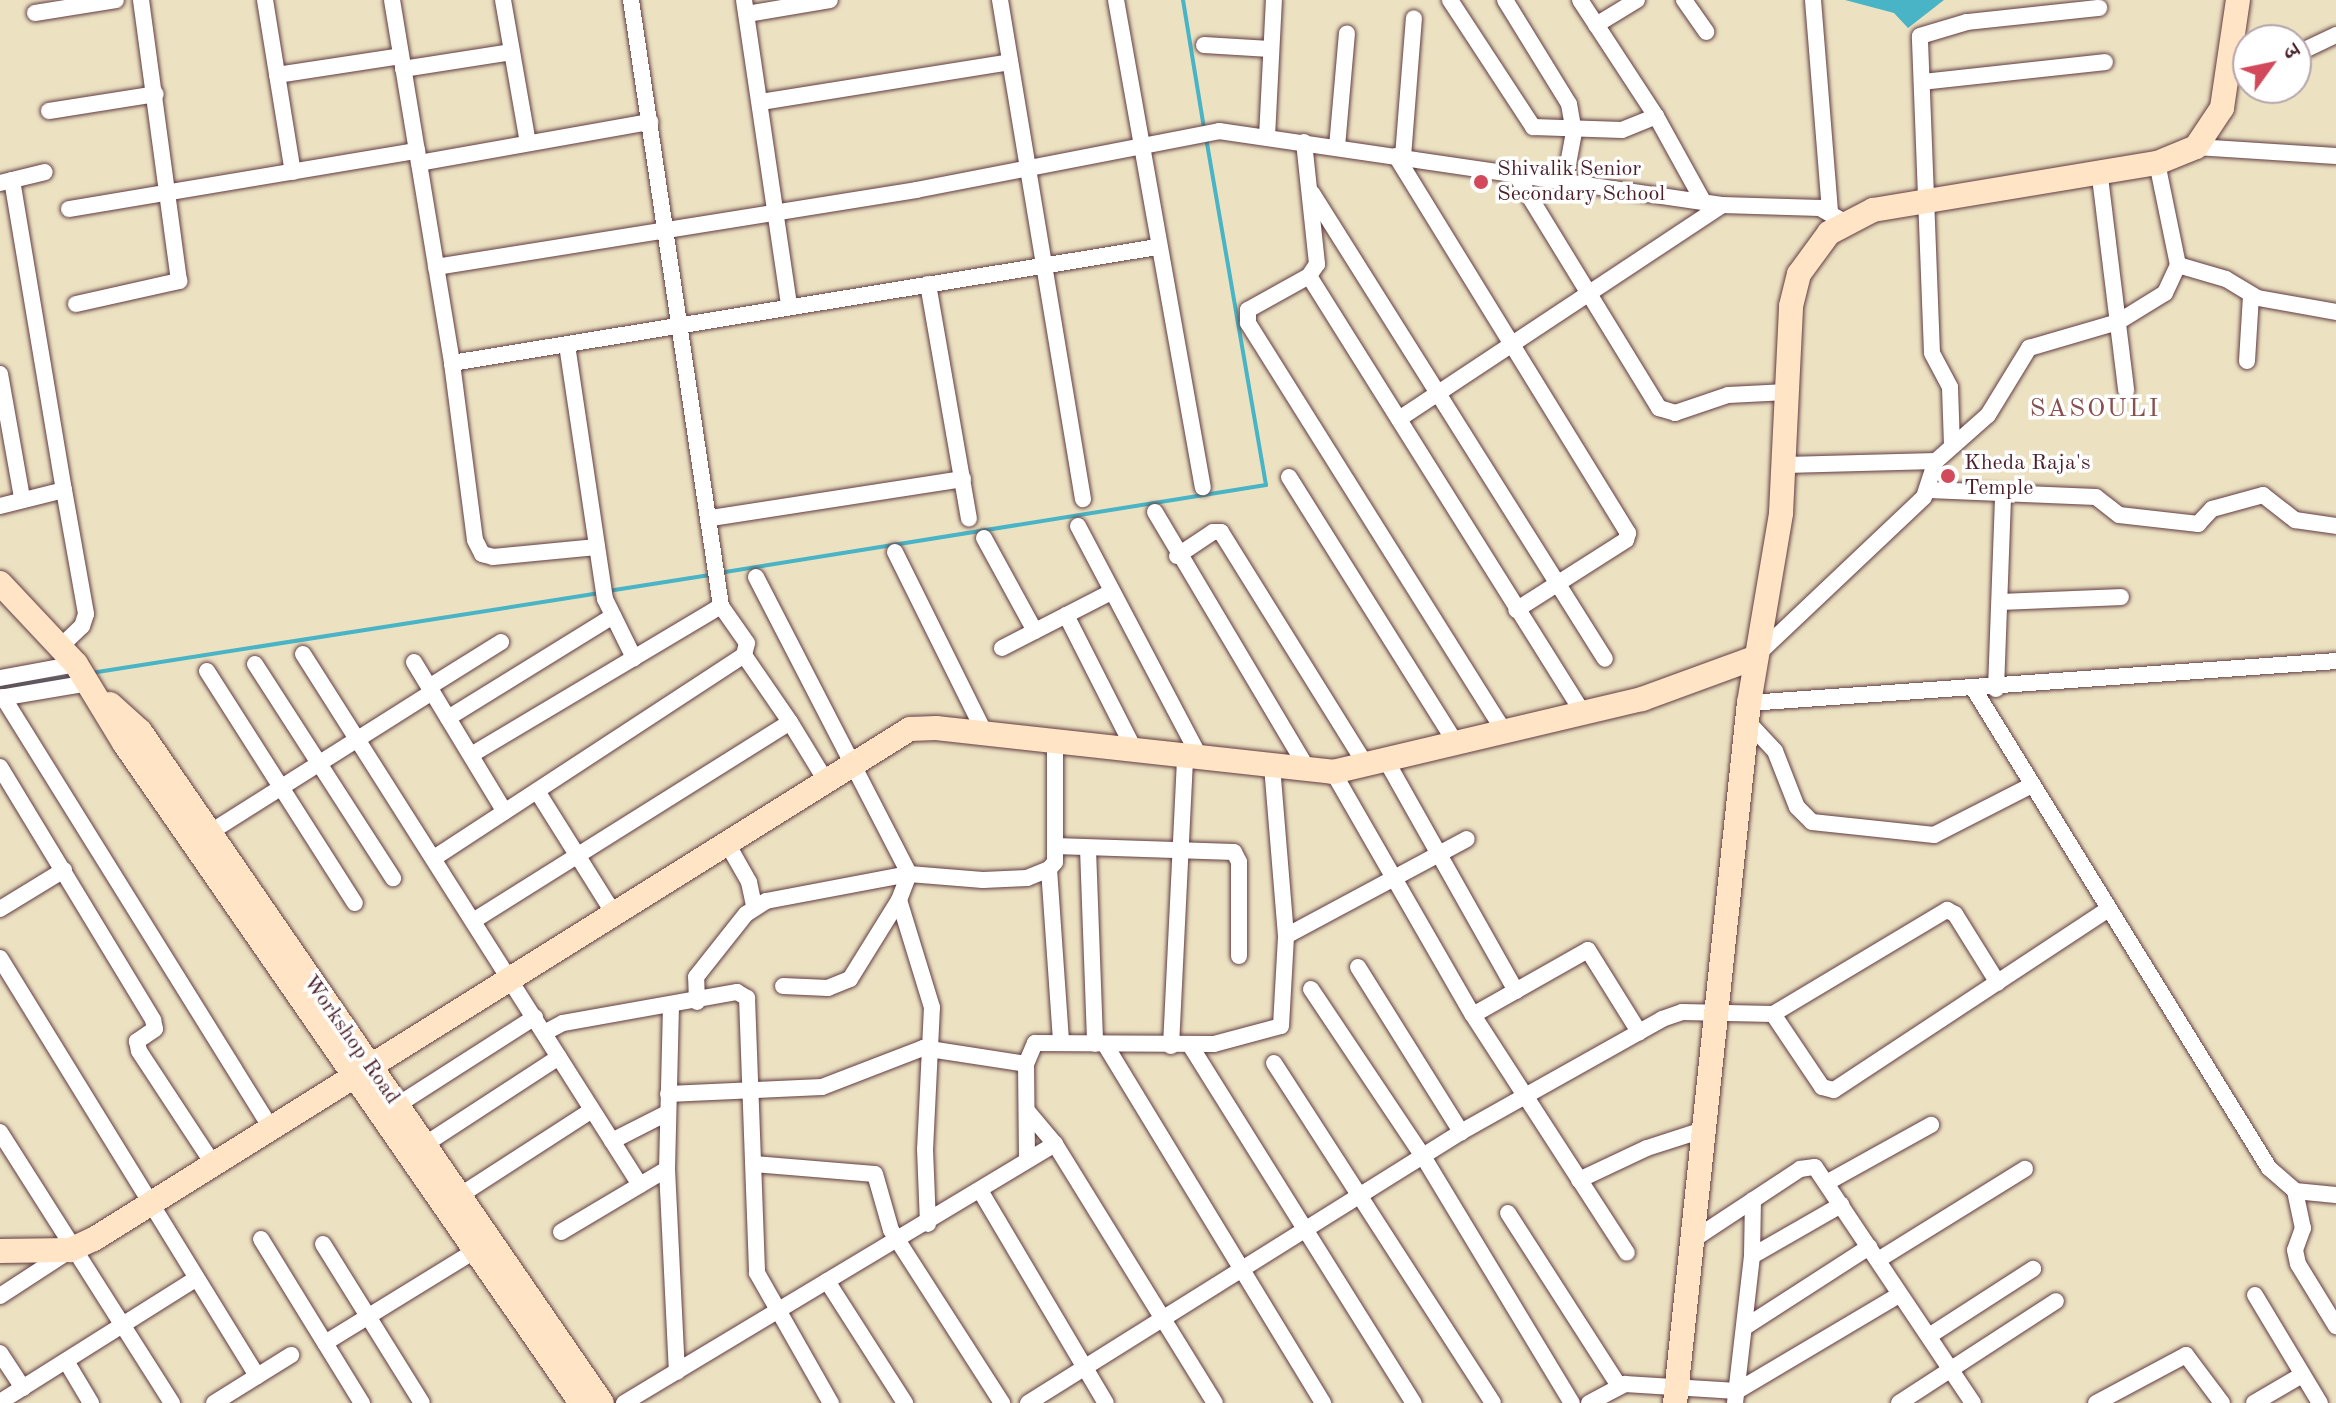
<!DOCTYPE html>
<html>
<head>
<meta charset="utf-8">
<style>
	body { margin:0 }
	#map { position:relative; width:2336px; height:1403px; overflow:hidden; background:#ece2c2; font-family:"Old Standard TT","Noto Serif Devanagari",serif }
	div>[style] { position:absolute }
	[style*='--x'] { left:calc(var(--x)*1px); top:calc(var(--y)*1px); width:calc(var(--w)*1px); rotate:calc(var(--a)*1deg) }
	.water>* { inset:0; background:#48b4c5 }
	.stream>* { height:4px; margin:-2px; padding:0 2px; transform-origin:2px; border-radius:2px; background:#48b4c5 }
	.roads { filter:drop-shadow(0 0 2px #623c42) drop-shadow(0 0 2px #623c42) }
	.street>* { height:16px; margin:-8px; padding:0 8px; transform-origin:8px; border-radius:8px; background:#fff }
	.secondary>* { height:24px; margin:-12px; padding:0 12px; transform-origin:12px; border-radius:12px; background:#ffe4c6 }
	.dots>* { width:22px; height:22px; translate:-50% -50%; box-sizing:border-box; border:4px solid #fff; border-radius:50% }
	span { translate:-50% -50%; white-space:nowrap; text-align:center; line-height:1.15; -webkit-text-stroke:7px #fff; paint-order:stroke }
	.poi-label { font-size:22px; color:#4a1f2b }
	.left { translate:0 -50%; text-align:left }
	.street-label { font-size:22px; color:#4a1f2b }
	.quarter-label { font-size:26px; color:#885150; letter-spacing:2px }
	.north { position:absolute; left:2232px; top:24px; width:80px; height:80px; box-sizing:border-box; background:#fff; border:2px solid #b7a5aa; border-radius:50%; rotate:57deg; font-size:22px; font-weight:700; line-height:32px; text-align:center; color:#4a1f2b }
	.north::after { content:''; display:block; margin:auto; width:28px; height:36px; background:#d1495b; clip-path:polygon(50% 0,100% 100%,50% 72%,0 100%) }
</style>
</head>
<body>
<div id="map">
	<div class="water">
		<div style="clip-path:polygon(1845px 0,1944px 0,1908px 28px,1894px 13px)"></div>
	</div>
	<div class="stream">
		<div style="--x:1183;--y:0;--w:130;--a:80.7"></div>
		<div style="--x:719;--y:573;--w:554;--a:-9.14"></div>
		<div style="--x:1266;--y:485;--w:354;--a:-99.8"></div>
		<div style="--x:608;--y:591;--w:103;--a:-8.9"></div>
		<div style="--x:91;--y:673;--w:515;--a:-8.93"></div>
		<div style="--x:0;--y:688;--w:75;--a:-9.2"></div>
	</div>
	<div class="roads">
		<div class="street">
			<div style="--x:265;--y:0;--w:174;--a:80.8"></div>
			<div style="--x:392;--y:0;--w:368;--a:80.6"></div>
			<div style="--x:452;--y:363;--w:178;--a:82.6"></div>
			<div style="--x:475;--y:540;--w:16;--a:63"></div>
			<div style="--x:482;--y:554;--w:11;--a:15"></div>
			<div style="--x:493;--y:557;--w:104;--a:-5.5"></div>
			<div style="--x:503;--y:0;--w:145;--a:80.1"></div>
			<div style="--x:744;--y:0;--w:308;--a:81.6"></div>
			<div style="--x:1000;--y:0;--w:506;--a:80.56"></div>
			<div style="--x:1116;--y:0;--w:495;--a:79.9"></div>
			<div style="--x:1450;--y:0;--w:152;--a:56.8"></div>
			<div style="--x:1533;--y:127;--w:89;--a:1.9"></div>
			<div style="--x:1622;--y:130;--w:37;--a:-22"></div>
			<div style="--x:1505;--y:0;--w:122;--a:58.4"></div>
			<div style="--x:1569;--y:104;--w:28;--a:80"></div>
			<div style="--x:1574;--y:132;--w:49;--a:100.6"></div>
			<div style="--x:1580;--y:0;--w:139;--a:56.8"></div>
			<div style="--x:1656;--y:116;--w:97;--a:61.1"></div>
			<div style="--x:1684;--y:0;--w:39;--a:55"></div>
			<div style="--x:1813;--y:0;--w:212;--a:85.4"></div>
			<div style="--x:35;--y:13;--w:82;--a:-9.1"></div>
			<div style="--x:747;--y:14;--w:84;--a:-9.6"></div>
			<div style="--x:1596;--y:25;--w:48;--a:-31.4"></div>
			<div style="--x:1204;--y:45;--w:66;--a:3.5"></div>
			<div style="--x:2296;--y:54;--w:44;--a:-25.4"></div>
			<div style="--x:403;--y:69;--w:110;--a:-8.9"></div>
			<div style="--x:2230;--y:74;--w:19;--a:-18"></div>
			<div style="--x:277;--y:75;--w:125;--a:-8.7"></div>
			<div style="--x:1922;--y:82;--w:184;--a:-6.2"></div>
			<div style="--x:761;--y:102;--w:252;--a:-9.1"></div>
			<div style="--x:49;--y:111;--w:108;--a:-9"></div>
			<div style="--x:1267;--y:137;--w:137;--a:-87.1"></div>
			<div style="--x:1304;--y:142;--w:123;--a:83.9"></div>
			<div style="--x:1317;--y:264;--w:14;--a:124"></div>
			<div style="--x:1309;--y:276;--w:70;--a:150.9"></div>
			<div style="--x:1248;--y:310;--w:13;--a:90"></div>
			<div style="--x:1248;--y:323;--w:484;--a:57.9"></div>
			<div style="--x:1337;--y:147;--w:114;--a:-85"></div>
			<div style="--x:2196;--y:147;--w:140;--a:3.7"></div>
			<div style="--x:1396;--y:156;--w:443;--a:58.4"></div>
			<div style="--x:1628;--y:533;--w:7;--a:106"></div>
			<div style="--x:1626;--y:540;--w:130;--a:147.5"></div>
			<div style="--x:1403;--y:157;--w:139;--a:-85.5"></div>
			<div style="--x:419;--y:163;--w:235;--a:-10.1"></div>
			<div style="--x:2099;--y:169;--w:223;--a:83"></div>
			<div style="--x:1515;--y:173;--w:276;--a:58.5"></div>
			<div style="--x:1659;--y:408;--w:17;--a:17"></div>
			<div style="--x:1675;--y:413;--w:56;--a:-18.8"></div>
			<div style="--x:1728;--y:395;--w:59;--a:-2.9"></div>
			<div style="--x:12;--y:180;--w:314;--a:80.5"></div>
			<div style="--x:0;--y:183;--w:46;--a:-13.7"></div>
			<div style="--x:1312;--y:193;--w:550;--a:57.84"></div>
			<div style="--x:69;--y:209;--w:353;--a:-9.5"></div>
			<div style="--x:2178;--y:265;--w:50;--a:16.3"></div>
			<div style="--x:2226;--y:279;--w:37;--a:31"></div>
			<div style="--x:2258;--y:298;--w:79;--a:10.2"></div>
			<div style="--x:436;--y:267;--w:486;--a:-9.1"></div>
			<div style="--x:916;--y:190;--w:309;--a:-11"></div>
			<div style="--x:1219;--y:131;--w:508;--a:8.37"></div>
			<div style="--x:1722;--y:205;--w:98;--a:1.8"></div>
			<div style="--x:1820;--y:208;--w:28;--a:30"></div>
			<div style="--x:1309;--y:276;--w:516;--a:57.91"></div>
			<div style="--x:928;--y:284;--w:238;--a:80.1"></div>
			<div style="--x:76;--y:304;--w:106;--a:-12.6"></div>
			<div style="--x:179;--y:281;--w:284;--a:-97.7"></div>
			<div style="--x:567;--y:345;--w:257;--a:81.5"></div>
			<div style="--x:605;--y:599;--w:66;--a:63.8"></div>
			<div style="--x:2247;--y:361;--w:65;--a:-86.5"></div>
			<div style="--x:452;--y:363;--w:714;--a:-9.34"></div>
			<div style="--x:0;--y:374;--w:125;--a:79.9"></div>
			<div style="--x:1399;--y:419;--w:387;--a:-33.5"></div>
			<div style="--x:1952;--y:445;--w:58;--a:-92"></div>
			<div style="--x:1950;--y:387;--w:38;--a:-118"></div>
			<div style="--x:1932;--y:353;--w:317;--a:-92.2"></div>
			<div style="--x:1920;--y:36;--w:49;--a:-16.6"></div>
			<div style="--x:1967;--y:22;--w:133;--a:-6.1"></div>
			<div style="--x:1785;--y:465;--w:151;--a:-1.5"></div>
			<div style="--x:1289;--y:477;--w:316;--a:57.9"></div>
			<div style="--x:1929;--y:490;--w:167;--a:2.4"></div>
			<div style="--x:2096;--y:497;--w:29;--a:38"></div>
			<div style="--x:2119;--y:515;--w:80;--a:6.5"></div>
			<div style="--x:2198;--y:524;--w:21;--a:-47"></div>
			<div style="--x:2212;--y:509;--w:53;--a:-15.4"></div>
			<div style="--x:2263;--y:495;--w:41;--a:38"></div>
			<div style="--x:2295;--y:520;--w:41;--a:8.3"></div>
			<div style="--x:0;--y:506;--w:66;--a:-14"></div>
			<div style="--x:64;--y:490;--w:126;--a:79.9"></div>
			<div style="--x:86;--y:614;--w:13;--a:108"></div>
			<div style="--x:82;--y:626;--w:30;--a:136"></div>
			<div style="--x:1155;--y:512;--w:301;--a:59.3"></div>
			<div style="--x:711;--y:518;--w:255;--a:-8.8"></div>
			<div style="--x:1078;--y:526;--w:263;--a:62.2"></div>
			<div style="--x:984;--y:538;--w:106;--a:61.3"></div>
			<div style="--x:895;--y:552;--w:202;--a:63.6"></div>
			<div style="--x:1177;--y:556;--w:43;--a:-33.7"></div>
			<div style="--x:1213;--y:532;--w:8;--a:0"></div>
			<div style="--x:1221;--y:532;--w:277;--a:58.1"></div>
			<div style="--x:756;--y:577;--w:334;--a:62.7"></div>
			<div style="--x:909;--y:874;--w:28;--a:111"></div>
			<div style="--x:899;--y:900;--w:93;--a:121.8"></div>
			<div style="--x:850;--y:979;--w:24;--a:158"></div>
			<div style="--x:828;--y:988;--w:45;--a:-177.5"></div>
			<div style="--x:2002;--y:602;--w:119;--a:-2.4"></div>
			<div style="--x:1066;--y:615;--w:153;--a:63.1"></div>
			<div style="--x:1002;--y:648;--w:123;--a:-27.2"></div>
			<div style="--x:303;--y:654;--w:629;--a:57.6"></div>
			<div style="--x:1758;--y:654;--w:228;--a:-43.4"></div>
			<div style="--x:1924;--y:497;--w:38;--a:-72"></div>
			<div style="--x:1936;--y:461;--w:69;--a:-41.5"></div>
			<div style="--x:1988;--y:415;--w:79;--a:-58.5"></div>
			<div style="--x:2029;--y:348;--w:93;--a:-16.3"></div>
			<div style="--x:2118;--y:322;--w:55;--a:-31.7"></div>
			<div style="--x:2165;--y:293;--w:31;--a:-65"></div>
			<div style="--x:2178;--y:265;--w:104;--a:-101.6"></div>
			<div style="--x:744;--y:655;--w:81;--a:55.5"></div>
			<div style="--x:414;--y:662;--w:175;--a:58.8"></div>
			<div style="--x:255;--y:664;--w:255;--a:57.2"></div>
			<div style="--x:207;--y:671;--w:275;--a:57.5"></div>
			<div style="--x:0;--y:678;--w:77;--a:-10.4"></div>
			<div style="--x:429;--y:687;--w:85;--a:-32"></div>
			<div style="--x:1996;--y:689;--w:194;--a:-87.9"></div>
			<div style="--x:1975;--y:691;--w:560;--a:58.35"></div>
			<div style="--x:2269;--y:1168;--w:35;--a:41"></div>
			<div style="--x:2295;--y:1191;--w:41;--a:5.6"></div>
			<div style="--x:3;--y:697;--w:508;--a:58.13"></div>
			<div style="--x:0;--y:698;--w:90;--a:-9.6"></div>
			<div style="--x:1749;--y:703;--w:589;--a:-4.09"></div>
			<div style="--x:448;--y:718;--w:194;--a:-31.7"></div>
			<div style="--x:1747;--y:721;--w:41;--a:47"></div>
			<div style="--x:1775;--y:751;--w:60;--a:68.6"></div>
			<div style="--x:1797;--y:807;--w:21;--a:45"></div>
			<div style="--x:1812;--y:822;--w:123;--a:6.1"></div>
			<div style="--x:1934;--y:835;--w:108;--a:-27"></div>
			<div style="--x:471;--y:755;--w:291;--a:-30.8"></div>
			<div style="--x:721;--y:606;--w:613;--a:-98.45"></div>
			<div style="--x:1387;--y:762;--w:263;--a:60.6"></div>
			<div style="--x:0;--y:767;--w:296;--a:58.8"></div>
			<div style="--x:153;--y:1020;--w:9;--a:77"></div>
			<div style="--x:155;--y:1029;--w:22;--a:146"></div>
			<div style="--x:137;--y:1041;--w:10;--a:79"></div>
			<div style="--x:139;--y:1051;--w:136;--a:56.7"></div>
			<div style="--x:1333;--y:772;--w:280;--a:60.1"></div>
			<div style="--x:1473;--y:1015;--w:283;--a:57.1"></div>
			<div style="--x:537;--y:791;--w:143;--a:57.9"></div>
			<div style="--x:209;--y:833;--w:264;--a:-32.3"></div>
			<div style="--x:728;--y:845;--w:43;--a:60.4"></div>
			<div style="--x:749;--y:882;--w:25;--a:78"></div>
			<div style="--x:1055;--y:846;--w:179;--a:1.9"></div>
			<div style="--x:1234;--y:852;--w:11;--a:63"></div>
			<div style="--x:1239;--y:862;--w:94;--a:90"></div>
			<div style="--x:1088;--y:849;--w:195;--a:87.9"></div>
			<div style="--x:434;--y:858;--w:371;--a:-33.2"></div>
			<div style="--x:744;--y:655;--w:12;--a:-76"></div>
			<div style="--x:747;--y:643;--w:45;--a:-125.1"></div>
			<div style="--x:1049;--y:869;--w:173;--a:86"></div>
			<div style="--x:899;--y:900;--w:112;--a:72.9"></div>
			<div style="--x:932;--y:1007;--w:142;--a:92.8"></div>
			<div style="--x:925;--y:1149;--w:75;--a:87.7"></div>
			<div style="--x:0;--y:909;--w:75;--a:-31.4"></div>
			<div style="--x:473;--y:921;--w:374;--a:-32.1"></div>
			<div style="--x:790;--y:722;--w:69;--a:58.6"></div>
			<div style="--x:1286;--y:936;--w:205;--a:-28.2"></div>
			<div style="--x:0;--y:958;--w:491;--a:58.4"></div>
			<div style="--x:1358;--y:967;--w:195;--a:58"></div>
			<div style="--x:1311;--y:989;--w:203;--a:56.2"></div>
			<div style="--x:1424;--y:1158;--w:286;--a:58.9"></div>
			<div style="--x:697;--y:1002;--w:25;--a:-92"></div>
			<div style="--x:696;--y:977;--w:80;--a:-51.6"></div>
			<div style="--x:746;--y:914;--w:24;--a:-33"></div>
			<div style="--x:766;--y:901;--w:146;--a:-10.7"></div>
			<div style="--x:909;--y:874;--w:74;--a:4.6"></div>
			<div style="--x:983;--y:880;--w:44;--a:-2.6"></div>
			<div style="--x:1027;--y:878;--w:24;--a:-22"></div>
			<div style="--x:1049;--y:869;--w:9;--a:-49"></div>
			<div style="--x:1055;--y:862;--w:120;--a:-90"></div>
			<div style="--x:671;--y:1006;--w:163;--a:91.4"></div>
			<div style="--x:667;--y:1169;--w:203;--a:87.2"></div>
			<div style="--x:1773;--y:1014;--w:203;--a:-30.9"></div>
			<div style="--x:1947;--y:910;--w:9;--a:27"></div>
			<div style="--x:1955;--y:914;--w:81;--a:58.1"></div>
			<div style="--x:1473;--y:1015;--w:132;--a:-29.5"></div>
			<div style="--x:1588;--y:950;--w:97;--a:58.1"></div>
			<div style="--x:544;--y:1033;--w:21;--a:-28"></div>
			<div style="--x:563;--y:1023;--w:177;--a:-10.1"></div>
			<div style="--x:737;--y:992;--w:12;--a:31"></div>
			<div style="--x:747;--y:998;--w:275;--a:87.9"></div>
			<div style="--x:757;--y:1273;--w:150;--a:60.4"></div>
			<div style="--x:1190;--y:1045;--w:422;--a:58"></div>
			<div style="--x:1106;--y:1046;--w:418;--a:58.7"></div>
			<div style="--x:1171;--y:1046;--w:288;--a:-87.2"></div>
			<div style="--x:1274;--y:1063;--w:404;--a:57.2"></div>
			<div style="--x:668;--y:1094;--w:154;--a:-2.6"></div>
			<div style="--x:822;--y:1087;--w:108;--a:-21.1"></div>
			<div style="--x:923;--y:1048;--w:104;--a:8.8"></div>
			<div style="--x:396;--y:1106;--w:165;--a:-32.6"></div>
			<div style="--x:1028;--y:1112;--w:42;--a:49.8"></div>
			<div style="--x:1055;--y:1144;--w:304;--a:58.3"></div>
			<div style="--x:0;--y:1132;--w:321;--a:57.6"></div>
			<div style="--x:612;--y:1141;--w:62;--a:-27"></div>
			<div style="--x:424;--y:1145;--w:161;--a:-33.1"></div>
			<div style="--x:1027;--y:1159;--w:95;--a:-90.6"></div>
			<div style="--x:1026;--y:1064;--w:23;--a:-67"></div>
			<div style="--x:1035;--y:1043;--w:179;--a:0.3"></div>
			<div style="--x:1214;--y:1044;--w:69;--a:-15"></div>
			<div style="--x:1281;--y:1026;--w:90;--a:-86.8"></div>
			<div style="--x:1286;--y:936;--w:171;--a:-94.7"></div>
			<div style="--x:754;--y:1164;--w:121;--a:4.7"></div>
			<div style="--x:875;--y:1174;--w:58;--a:74.1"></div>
			<div style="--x:891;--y:1230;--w:206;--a:57.3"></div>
			<div style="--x:1579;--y:1180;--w:75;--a:-25.2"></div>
			<div style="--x:1647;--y:1148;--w:59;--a:-17.8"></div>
			<div style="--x:1828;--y:1182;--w:118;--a:-29"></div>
			<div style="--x:2295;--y:1191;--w:38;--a:78"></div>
			<div style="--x:2303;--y:1228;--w:23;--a:110"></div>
			<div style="--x:2295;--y:1250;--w:14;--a:78"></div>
			<div style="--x:2298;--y:1264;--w:73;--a:58.5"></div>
			<div style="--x:981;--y:1192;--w:245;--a:59.4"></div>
			<div style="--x:459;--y:1196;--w:158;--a:-32.9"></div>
			<div style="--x:1508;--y:1213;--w:206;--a:57.3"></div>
			<div style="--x:561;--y:1232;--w:123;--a:-30.7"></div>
			<div style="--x:261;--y:1239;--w:193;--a:58.4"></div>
			<div style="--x:1691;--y:1241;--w:131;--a:-33.4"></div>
			<div style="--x:1800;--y:1169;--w:15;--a:-8"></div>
			<div style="--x:1815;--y:1167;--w:284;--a:56.2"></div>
			<div style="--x:323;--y:1244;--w:187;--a:58.1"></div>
			<div style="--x:1752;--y:1256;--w:103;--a:-29.8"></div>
			<div style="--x:1878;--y:1260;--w:173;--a:-31.8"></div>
			<div style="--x:827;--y:1281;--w:145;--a:57.4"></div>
			<div style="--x:2255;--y:1295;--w:126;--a:59"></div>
			<div style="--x:0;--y:1296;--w:82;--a:-33.1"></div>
			<div style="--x:1745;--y:1327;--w:148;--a:-32.8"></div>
			<div style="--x:1929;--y:1336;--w:124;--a:-32.8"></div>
			<div style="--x:325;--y:1343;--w:177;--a:-31.6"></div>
			<div style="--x:0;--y:1353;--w:42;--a:56.7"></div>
			<div style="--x:66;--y:1361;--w:49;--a:59.2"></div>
			<div style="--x:0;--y:1402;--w:231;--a:-32.2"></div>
			<div style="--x:214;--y:1403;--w:91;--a:-31.9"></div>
			<div style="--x:624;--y:1403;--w:503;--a:-31"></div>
			<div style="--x:1028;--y:1403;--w:511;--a:-32.04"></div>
			<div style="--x:1461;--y:1132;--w:231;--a:-29.3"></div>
			<div style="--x:1662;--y:1019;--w:21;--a:-19"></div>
			<div style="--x:1682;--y:1012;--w:91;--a:1.3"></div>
			<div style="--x:1773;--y:1014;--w:88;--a:56.1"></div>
			<div style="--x:1822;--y:1087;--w:12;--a:14"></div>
			<div style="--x:1834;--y:1090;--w:329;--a:-33.4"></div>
			<div style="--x:1589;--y:1403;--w:41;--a:-27.8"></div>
			<div style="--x:1625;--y:1384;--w:112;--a:3.6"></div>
			<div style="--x:1737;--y:1391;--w:188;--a:-30.7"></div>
			<div style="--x:1735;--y:1403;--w:148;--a:-83.4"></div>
			<div style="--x:1752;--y:1256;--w:56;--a:-89"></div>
			<div style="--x:1899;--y:1403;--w:187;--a:-33"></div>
			<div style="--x:2096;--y:1403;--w:102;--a:-28.1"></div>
			<div style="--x:2186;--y:1355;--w:60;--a:53.1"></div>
			<div style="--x:2254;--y:1403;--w:56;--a:-30.3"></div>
		</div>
		<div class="secondary">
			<div style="--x:0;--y:583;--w:111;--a:46.8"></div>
			<div style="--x:76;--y:664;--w:92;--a:58.7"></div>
			<div style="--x:124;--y:743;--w:803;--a:55.3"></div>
			<div style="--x:110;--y:704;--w:40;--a:42"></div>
			<div style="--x:140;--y:731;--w:815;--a:55.49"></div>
			<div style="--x:0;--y:1251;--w:70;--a:-0.8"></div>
			<div style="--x:70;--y:1250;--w:26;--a:-25"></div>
			<div style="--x:94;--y:1239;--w:962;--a:-32.01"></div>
			<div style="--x:910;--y:729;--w:26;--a:-2"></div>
			<div style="--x:936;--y:728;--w:399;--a:6.3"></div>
			<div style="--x:1333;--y:772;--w:318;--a:-13.3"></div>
			<div style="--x:1642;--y:699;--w:119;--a:-20.1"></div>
			<div style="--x:1675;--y:1403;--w:704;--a:-83.97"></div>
			<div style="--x:1749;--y:703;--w:193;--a:-80.4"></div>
			<div style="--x:1781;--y:513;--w:207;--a:-87.2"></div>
			<div style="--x:1791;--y:306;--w:33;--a:-76"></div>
			<div style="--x:1799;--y:274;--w:51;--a:-53.8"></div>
			<div style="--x:1829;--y:233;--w:50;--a:-27.6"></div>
			<div style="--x:1873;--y:210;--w:288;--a:-9.4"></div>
			<div style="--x:2157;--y:163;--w:42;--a:-22.3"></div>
			<div style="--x:2196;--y:147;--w:47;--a:-56.3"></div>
			<div style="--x:2222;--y:108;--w:109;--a:-81.6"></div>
		</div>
	</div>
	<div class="dots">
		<div style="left:1481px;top:182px;background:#d1495b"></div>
		<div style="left:1948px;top:476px;background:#d1495b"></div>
	</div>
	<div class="poi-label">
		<span class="left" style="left:1497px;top:182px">Shivalik Senior<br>Secondary School</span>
		<span class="left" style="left:1964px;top:476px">Kheda Raja's<br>Temple</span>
	</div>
	<div class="street-label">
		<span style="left:351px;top:1040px;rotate:55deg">Workshop Road</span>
	</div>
	<div class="quarter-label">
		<span style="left:2095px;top:410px">SASOULI</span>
	</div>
	<div class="north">उ</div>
</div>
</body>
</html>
